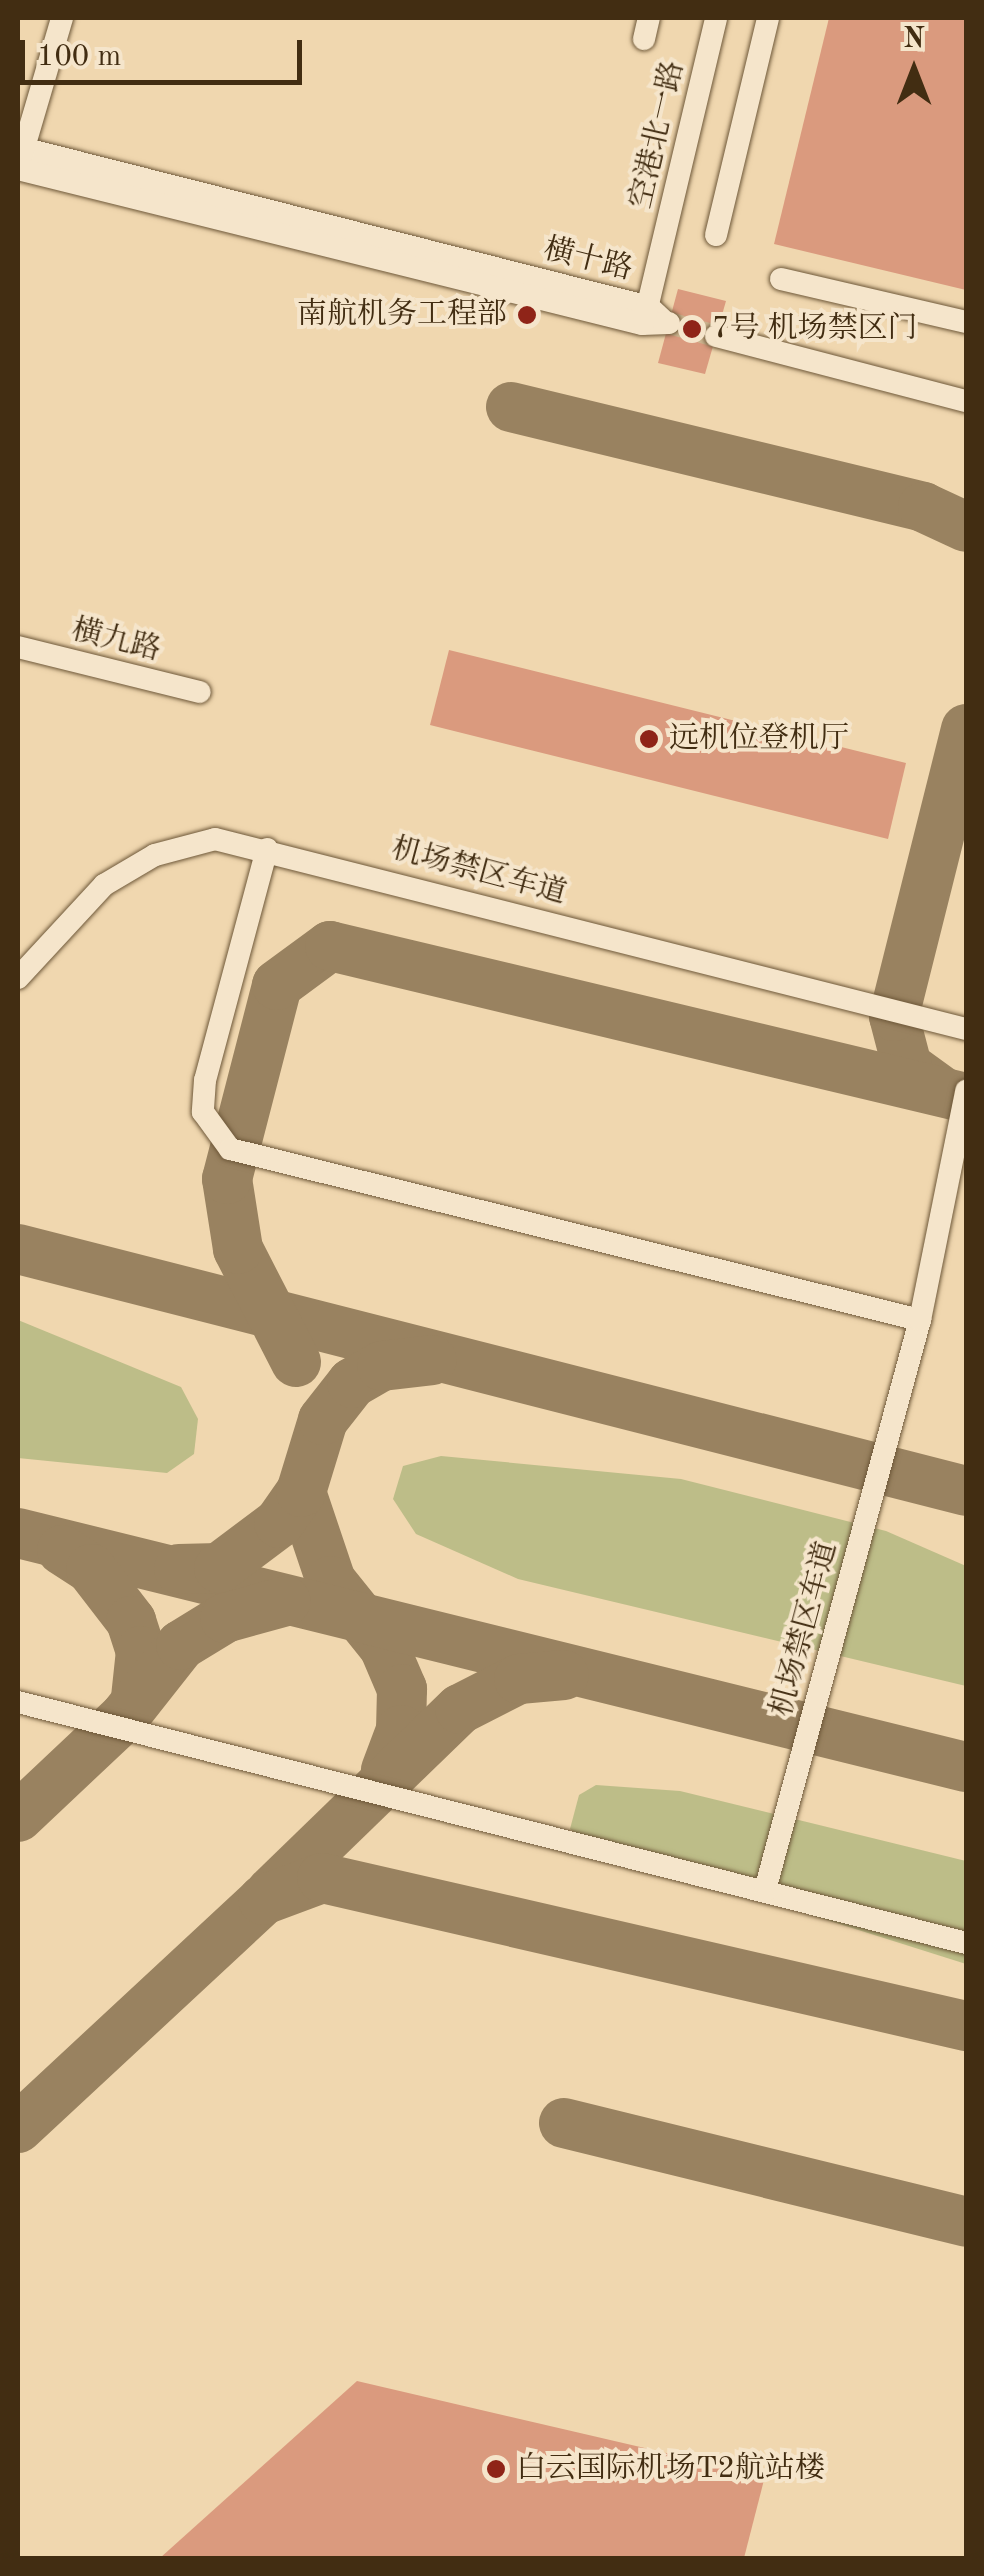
<!DOCTYPE html>
<html>
<head>
<meta charset="utf-8">
<style>
	body { margin:0 }
	#map { position:relative; width:984px; height:2576px; overflow:hidden; background:#f0d7af; font-family:"Old Standard TT","Noto Serif SC",serif }
	div>[style] { position:absolute }
	[style*='--x'] { left:calc(var(--x)*1px); top:calc(var(--y)*1px); width:calc(var(--w)*1px); rotate:calc(var(--a)*1deg) }
	.green>* { inset:0; background:#bdbd88 }
	.taxiway>* { height:50px; margin:-25px; padding:0 25px; transform-origin:25px; border-radius:25px; background:#998260 }
	.building>* { inset:0; background:#da9a7e }
	.minor-tunnel>* { height:22px; margin-top:-11px; transform-origin:0; background:repeating-linear-gradient(90deg,#cdb590 0 22px,transparent 0 33px) }
	.roads { filter:drop-shadow(0 0 2px #6e5839) drop-shadow(0 0 2px #6e5839) }
	.minor>* { height:22px; margin:-11px; padding:0 11px; transform-origin:11px; border-radius:11px; background:#f5e5cb }
	.dots>* { width:28px; height:28px; translate:-50% -50%; box-sizing:border-box; border:5px solid #f5e5cb; border-radius:50% }
	span { translate:-50% -50%; white-space:nowrap; text-align:center; line-height:1.15; -webkit-text-stroke:8px #f5e5cb; paint-order:stroke }
	.street-label { font-size:30px; color:#422d12 }
	.poi-label { font-size:30px; color:#422d12 }
	.right { translate:-100% -50%; text-align:right }
	.left { translate:0 -50%; text-align:left }
	.frame { position:absolute; inset:0; border:20px solid #422d12; pointer-events:none }
	.north { position:absolute; left:864px; top:20px; width:100px; height:100px; -webkit-text-stroke:8px #f5e5cb; paint-order:stroke; rotate:0deg; font-size:28px; font-weight:700; line-height:40px; text-align:center; color:#422d12 }
	.north::after { content:''; display:block; margin:auto; width:35px; height:45px; background:#422d12; clip-path:polygon(50% 0,100% 100%,50% 72%,0 100%) }
	.scale { position:absolute; left:20px; top:40px; width:282px; height:45px; box-sizing:border-box; border:5px solid #422d12; border-top:0; padding-left:12px; font-size:30px; line-height:35px; white-space:nowrap; color:#422d12; -webkit-text-stroke:8px #f5e5cb; paint-order:stroke }
</style>
</head>
<body>
<div id="map">
	<div class="green">
		<div style="clip-path:polygon(18px 1320px,181px 1387px,198px 1419px,194px 1454px,167px 1473px,18px 1458px)"></div>
		<div style="clip-path:polygon(441px 1456px,681px 1479px,886px 1531px,966px 1566px,966px 1686px,518px 1579px,416px 1534px,393px 1499px,403px 1466px)"></div>
		<div style="clip-path:polygon(596px 1785px,680px 1791px,966px 1861px,966px 1964px,599px 1848px,570px 1829px,579px 1795px)"></div>
	</div>
	<div class="taxiway">
		<div style="--x:511;--y:407;--w:424;--a:13.6"></div>
		<div style="--x:923;--y:507;--w:47;--a:24.9"></div>
		<div style="--x:940;--y:1090;--w:41;--a:-144"></div>
		<div style="--x:907;--y:1066;--w:52;--a:-104.6"></div>
		<div style="--x:894;--y:1016;--w:296;--a:-75.9"></div>
		<div style="--x:18;--y:1249;--w:978;--a:14.32"></div>
		<div style="--x:296;--y:1362;--w:127;--a:-117.2"></div>
		<div style="--x:238;--y:1249;--w:71;--a:-98.9"></div>
		<div style="--x:227;--y:1179;--w:200;--a:-75.5"></div>
		<div style="--x:277;--y:985;--w:66;--a:-36.3"></div>
		<div style="--x:330;--y:946;--w:654;--a:13.44"></div>
		<div style="--x:301;--y:1492;--w:94;--a:71.4"></div>
		<div style="--x:331;--y:1581;--w:85;--a:51.2"></div>
		<div style="--x:384;--y:1647;--w:46;--a:66.8"></div>
		<div style="--x:402;--y:1689;--w:41;--a:91.4"></div>
		<div style="--x:401;--y:1730;--w:43;--a:110.6"></div>
		<div style="--x:18;--y:1533;--w:976;--a:13.87"></div>
		<div style="--x:62;--y:1550;--w:35;--a:33"></div>
		<div style="--x:91;--y:1569;--w:66;--a:52.4"></div>
		<div style="--x:131;--y:1621;--w:32;--a:72"></div>
		<div style="--x:141;--y:1651;--w:47;--a:96.1"></div>
		<div style="--x:179;--y:1569;--w:40;--a:-1.4"></div>
		<div style="--x:219;--y:1568;--w:75;--a:-36.9"></div>
		<div style="--x:279;--y:1523;--w:38;--a:-55"></div>
		<div style="--x:301;--y:1492;--w:75;--a:-73"></div>
		<div style="--x:323;--y:1420;--w:47;--a:-51.9"></div>
		<div style="--x:352;--y:1383;--w:34;--a:-30"></div>
		<div style="--x:382;--y:1366;--w:50;--a:-6.8"></div>
		<div style="--x:18;--y:1817;--w:147;--a:-43.3"></div>
		<div style="--x:125;--y:1716;--w:90;--a:-51.7"></div>
		<div style="--x:181;--y:1645;--w:52;--a:-31.5"></div>
		<div style="--x:225;--y:1618;--w:63;--a:-15.6"></div>
		<div style="--x:271;--y:1892;--w:263;--a:-44.1"></div>
		<div style="--x:460;--y:1709;--w:66;--a:-27"></div>
		<div style="--x:519;--y:1679;--w:45;--a:-5.1"></div>
		<div style="--x:564;--y:2123;--w:414;--a:13.8"></div>
		<div style="--x:18;--y:2128;--w:335;--a:-42.9"></div>
		<div style="--x:263;--y:1900;--w:63;--a:-20.4"></div>
		<div style="--x:322;--y:1878;--w:661;--a:12.94"></div>
	</div>
	<div class="building">
		<div style="clip-path:polygon(829px 18px,966px 18px,966px 290px,774px 244px)"></div>
		<div style="clip-path:polygon(678px 289px,726px 301px,705px 374px,658px 363px)"></div>
		<div style="clip-path:polygon(449px 650px,906px 763px,888px 839px,430px 725px)"></div>
		<div style="clip-path:polygon(357px 2381px,765px 2476px,744px 2558px,160px 2558px)"></div>
	</div>
	<div class="minor-tunnel">
		<div style="--x:669;--y:323;--w:49;--a:15.5"></div>
	</div>
	<div class="roads">
		<div class="minor">
			<div style="--x:644;--y:39;--w:22;--a:-77"></div>
			<div style="--x:18;--y:147;--w:651;--a:14.23"></div>
			<div style="--x:649;--y:307;--w:22;--a:43"></div>
			<div style="--x:20;--y:161;--w:149;--a:-73.6"></div>
			<div style="--x:18;--y:169;--w:643;--a:13.95"></div>
			<div style="--x:642;--y:324;--w:27;--a:-2"></div>
			<div style="--x:716;--y:235;--w:223;--a:-76.5"></div>
			<div style="--x:781;--y:279;--w:190;--a:13.1"></div>
			<div style="--x:644;--y:321;--w:311;--a:-76.6"></div>
			<div style="--x:716;--y:336;--w:258;--a:14.6"></div>
			<div style="--x:18;--y:647;--w:187;--a:13.9"></div>
			<div style="--x:267;--y:849;--w:239;--a:105"></div>
			<div style="--x:205;--y:1080;--w:32;--a:94"></div>
			<div style="--x:203;--y:1112;--w:46;--a:53.9"></div>
			<div style="--x:230;--y:1149;--w:711;--a:13.92"></div>
			<div style="--x:18;--y:978;--w:127;--a:-47.2"></div>
			<div style="--x:104;--y:885;--w:59;--a:-30.5"></div>
			<div style="--x:155;--y:855;--w:62;--a:-14.9"></div>
			<div style="--x:215;--y:839;--w:775;--a:14.2"></div>
			<div style="--x:18;--y:1702;--w:978;--a:14.26"></div>
			<div style="--x:765;--y:1890;--w:591;--a:-74.79"></div>
			<div style="--x:920;--y:1320;--w:234;--a:-78.6"></div>
		</div>
	</div>
	<div class="dots">
		<div style="left:527px;top:315px;background:#8f2418"></div>
		<div style="left:692px;top:329px;background:#8f2418"></div>
		<div style="left:649px;top:739px;background:#8f2418"></div>
		<div style="left:496px;top:2469px;background:#8f2418"></div>
	</div>
	<div class="street-label">
		<span style="left:658px;top:135px;rotate:-77deg">空港北一路</span>
		<span style="left:588px;top:260px;rotate:14deg">横十路</span>
		<span style="left:116px;top:641px;rotate:14deg">横九路</span>
		<span style="left:479px;top:872px;rotate:15deg">机场禁区车道</span>
		<span style="left:805px;top:1629px;rotate:-75deg">机场禁区车道</span>
	</div>
	<div class="poi-label">
		<span class="right" style="left:507px;top:315px">南航机务工程部</span>
		<span class="left" style="left:712px;top:329px">7号 机场禁区门</span>
		<span class="left" style="left:669px;top:739px">远机位登机厅</span>
		<span class="left" style="left:516px;top:2469px">白云国际机场T2航站楼</span>
	</div>
	<div class="frame"></div>
	<div class="north">N</div>
	<div class="scale">100 m</div>
</div>
</body>
</html>
